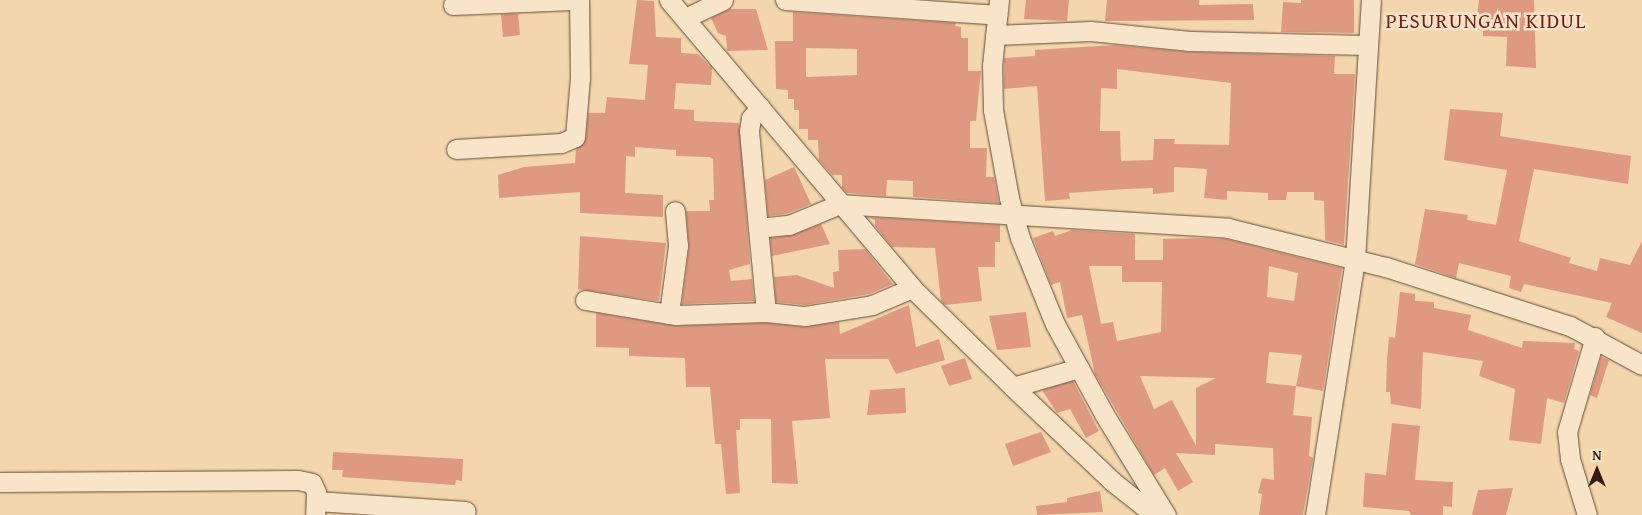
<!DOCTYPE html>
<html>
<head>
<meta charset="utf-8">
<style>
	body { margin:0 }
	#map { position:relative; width:1642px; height:515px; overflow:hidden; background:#f3d6ac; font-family:"Gentium Book Plus",serif }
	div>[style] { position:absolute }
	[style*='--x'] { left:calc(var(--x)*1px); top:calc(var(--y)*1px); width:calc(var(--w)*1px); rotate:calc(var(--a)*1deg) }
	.building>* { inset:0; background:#df9980 }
	.roads { filter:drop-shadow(0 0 1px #634a39) drop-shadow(0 0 1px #634a39) }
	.minor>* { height:19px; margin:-9.5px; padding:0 9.5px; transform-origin:9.5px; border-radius:9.5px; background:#f7e4c9 }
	span { translate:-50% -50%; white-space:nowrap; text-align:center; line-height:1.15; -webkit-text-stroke:5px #f7e4c9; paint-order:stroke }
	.quarter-label { font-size:21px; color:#7a1f14; letter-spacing:1px }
	.north { position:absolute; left:1572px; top:445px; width:50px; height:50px; -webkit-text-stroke:4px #f7e4c9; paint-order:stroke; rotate:0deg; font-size:14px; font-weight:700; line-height:20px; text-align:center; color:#331c13 }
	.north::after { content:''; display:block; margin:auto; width:18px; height:22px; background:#331c13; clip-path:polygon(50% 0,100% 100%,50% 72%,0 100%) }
</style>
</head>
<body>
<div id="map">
	<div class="building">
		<div style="clip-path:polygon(637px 0,654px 1px,656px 37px,681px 38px,681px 53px,698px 54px,712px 68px,711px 85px,676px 83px,674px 109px,694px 110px,694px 121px,739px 123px,750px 264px,729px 270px,731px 281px,752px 279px,754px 301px,682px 304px,689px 247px,686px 211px,710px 211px,709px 200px,714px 200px,713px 159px,709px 157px,676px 156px,676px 150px,635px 147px,635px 157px,626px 156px,625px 193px,663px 195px,663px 217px,580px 213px,580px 192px,499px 198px,498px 175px,524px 167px,575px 163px,576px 149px,586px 138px,588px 113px,605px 113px,607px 97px,645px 100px,648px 65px,629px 64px)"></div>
		<div style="clip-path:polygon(1026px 0,1069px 0,1067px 21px,1024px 19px)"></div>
		<div style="clip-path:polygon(1107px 0,1199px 0,1199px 5px,1253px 4px,1254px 20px,1105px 21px)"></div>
		<div style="clip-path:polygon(1301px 0,1354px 0,1354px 33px,1281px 32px,1283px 2px,1301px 3px)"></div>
		<div style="clip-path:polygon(1479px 0,1534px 0,1536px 68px,1506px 66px,1507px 37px,1483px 36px,1483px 16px,1477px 16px)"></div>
		<div style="clip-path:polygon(730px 9px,756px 9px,768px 50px,727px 51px,726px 36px,718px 33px,711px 18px)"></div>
		<div style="clip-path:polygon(evenodd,793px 12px,956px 23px,955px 26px,961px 27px,961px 38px,968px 38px,968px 71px,981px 71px,976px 121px,970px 121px,970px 148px,987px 148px,986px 177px,994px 177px,999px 203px,913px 197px,913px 181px,887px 180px,886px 196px,847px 193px,842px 188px,842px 175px,832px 175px,819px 160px,818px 140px,808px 140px,808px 129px,799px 129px,799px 110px,794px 110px,794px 99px,788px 99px,788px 90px,776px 89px,775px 41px,793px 41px,793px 12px,806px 48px,857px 49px,857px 75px,806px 77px,806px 48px)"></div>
		<div style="clip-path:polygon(501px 14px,518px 14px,520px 35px,503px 37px)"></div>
		<div style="clip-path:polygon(evenodd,1115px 45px,1189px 52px,1335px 56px,1334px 74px,1355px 74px,1344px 245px,1325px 240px,1324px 201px,1314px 200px,1314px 192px,1287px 192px,1286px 200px,1268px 200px,1268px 193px,1227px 191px,1227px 200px,1204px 198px,1207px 169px,1174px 167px,1174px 192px,1153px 194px,1153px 188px,1125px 189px,1069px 193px,1070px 199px,1045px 201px,1037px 86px,1004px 89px,1004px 58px,1035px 56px,1035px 50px,1115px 45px,1117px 69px,1231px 83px,1229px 145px,1174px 144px,1175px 139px,1154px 139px,1153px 160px,1121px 161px,1120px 131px,1100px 131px,1101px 88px,1117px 89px,1117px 69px)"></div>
		<div style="clip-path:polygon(1450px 109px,1503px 113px,1500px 136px,1631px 156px,1628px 184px,1534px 169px,1519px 241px,1571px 258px,1569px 263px,1597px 271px,1600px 258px,1630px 265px,1642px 241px,1642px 333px,1606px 317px,1612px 303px,1524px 284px,1521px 292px,1509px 288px,1511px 276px,1459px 263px,1456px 278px,1415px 264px,1425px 209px,1468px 215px,1467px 220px,1496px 225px,1507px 170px,1444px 160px)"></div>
		<div style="clip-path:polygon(794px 167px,811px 204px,786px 214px,768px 216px,765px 180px)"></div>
		<div style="clip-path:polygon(867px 217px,1000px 225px,1000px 242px,995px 242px,995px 267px,978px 267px,982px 301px,945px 305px,941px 301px,935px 248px,892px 247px,875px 226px,875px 220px)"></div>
		<div style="clip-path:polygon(821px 224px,830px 244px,772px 256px,770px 238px,793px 235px)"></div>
		<div style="clip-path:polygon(evenodd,1072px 230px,1135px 234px,1135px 260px,1163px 260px,1163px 239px,1199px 238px,1226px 239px,1342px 268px,1323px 391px,1296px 386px,1293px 415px,1312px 417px,1309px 456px,1313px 458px,1303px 515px,1259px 515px,1262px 494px,1258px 493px,1262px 478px,1274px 480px,1273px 448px,1215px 444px,1215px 455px,1176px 453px,1193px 482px,1178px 491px,1165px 468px,1154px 475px,1095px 374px,1082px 315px,1067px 318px,1060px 282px,1051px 285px,1033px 238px,1053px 231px,1055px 236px,1072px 230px,1089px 266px,1122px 266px,1122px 282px,1162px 282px,1161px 332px,1117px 341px,1113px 322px,1101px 324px,1089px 266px,1072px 230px,1269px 266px,1298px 273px,1294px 301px,1267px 297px,1269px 266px,1072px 230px,1269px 352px,1302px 355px,1296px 386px,1266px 383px,1269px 352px,1072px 230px,1140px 376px,1216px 378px,1196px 388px,1196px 446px,1172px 400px,1154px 409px,1140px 376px)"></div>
		<div style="clip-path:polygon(580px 236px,666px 243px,659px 301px,578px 289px)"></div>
		<div style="clip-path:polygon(865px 249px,893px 284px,869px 294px,805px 305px,776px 302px,774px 277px,797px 275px,834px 288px,833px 272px,839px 271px,838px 250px)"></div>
		<div style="clip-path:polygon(1400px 292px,1415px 294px,1415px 301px,1434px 302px,1434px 308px,1471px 315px,1468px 330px,1522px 348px,1523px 341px,1575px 343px,1574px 349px,1579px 351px,1564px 403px,1547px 398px,1541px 444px,1509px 440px,1515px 389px,1479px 376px,1483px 361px,1423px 352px,1421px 409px,1391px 404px,1390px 392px,1386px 392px,1387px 360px,1389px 337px,1395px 338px)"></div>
		<div style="clip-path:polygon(909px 305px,916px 347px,939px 339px,945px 360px,896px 374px,888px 359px,825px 359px,830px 418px,792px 421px,798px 484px,772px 483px,771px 419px,740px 419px,740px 430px,736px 430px,740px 493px,726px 494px,721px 444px,715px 444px,710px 387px,686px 387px,685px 358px,629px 356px,629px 348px,596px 347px,596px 313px,676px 326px,766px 323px,804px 327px,839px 322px,840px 334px)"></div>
		<div style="clip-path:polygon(1026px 312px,1031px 347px,997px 350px,989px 316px)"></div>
		<div style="clip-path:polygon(1601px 357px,1609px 360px,1597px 398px,1590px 395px)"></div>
		<div style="clip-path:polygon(965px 358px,972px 379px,949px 386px,941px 366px)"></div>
		<div style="clip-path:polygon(1073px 381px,1099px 431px,1086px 438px,1070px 409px,1057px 413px,1042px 390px)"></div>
		<div style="clip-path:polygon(905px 388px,906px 413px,867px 415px,870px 390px)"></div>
		<div style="clip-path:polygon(1392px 423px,1420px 426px,1415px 480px,1453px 482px,1452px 507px,1443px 506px,1443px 515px,1411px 515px,1409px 511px,1363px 507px,1365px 473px,1386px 475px)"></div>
		<div style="clip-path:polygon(1041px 432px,1051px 452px,1013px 466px,1005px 444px)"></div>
		<div style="clip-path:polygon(333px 452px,463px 459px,462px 481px,456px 480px,455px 485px,342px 477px,343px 470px,332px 470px)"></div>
		<div style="clip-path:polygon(1513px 488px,1506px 515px,1472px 515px,1478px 490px)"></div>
		<div style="clip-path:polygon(1100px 491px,1103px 512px,1037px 515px,1036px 506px,1067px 502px,1067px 498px)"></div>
	</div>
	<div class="roads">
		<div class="minor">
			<div style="--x:669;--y:0;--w:377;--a:49.8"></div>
			<div style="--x:912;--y:288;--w:141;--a:44.4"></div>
			<div style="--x:1013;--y:387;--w:69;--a:-16.1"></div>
			<div style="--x:785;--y:0;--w:213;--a:4"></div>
			<div style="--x:999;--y:0;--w:65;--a:96.1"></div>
			<div style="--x:992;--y:65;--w:45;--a:88.7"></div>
			<div style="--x:993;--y:110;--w:89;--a:79.7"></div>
			<div style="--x:1009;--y:198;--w:41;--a:74.6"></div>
			<div style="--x:1020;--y:238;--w:93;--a:67.9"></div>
			<div style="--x:1055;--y:324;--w:102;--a:61.4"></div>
			<div style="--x:1104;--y:414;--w:119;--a:58.5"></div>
			<div style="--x:453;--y:5;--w:120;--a:-2.4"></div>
			<div style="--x:685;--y:18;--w:42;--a:-25.3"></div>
			<div style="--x:995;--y:35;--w:96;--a:-2.4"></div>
			<div style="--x:1091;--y:31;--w:99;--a:5.8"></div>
			<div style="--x:1189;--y:41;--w:179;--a:1.3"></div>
			<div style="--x:760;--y:107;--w:14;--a:129"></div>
			<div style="--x:751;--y:118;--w:13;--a:99"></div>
			<div style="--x:749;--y:131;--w:97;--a:84.7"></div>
			<div style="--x:758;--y:228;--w:31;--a:-6"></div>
			<div style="--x:789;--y:225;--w:55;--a:-22.4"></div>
			<div style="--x:840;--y:204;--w:389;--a:3.5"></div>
			<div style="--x:1228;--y:228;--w:163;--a:13.9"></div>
			<div style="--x:1386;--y:267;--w:193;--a:17.8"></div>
			<div style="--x:1570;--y:326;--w:82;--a:28.4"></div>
			<div style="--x:456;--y:149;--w:105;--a:-3.3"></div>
			<div style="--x:561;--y:143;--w:15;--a:-23"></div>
			<div style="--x:575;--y:137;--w:59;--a:-85.2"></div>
			<div style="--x:580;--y:78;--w:78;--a:-90.7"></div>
			<div style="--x:758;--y:228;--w:84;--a:84.6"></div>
			<div style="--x:585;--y:300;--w:92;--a:9.4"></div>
			<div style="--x:676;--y:315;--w:90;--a:-1.9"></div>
			<div style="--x:766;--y:312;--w:39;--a:6"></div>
			<div style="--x:805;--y:316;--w:68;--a:-9.3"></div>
			<div style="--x:872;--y:305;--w:43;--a:-23"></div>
			<div style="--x:669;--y:314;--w:69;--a:-82.5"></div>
			<div style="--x:678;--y:246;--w:35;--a:-95"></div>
			<div style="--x:1013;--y:387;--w:138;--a:43.5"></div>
			<div style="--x:1113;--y:482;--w:53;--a:38.2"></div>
			<div style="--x:0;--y:482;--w:298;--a:-0.4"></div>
			<div style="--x:298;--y:480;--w:14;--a:12"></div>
			<div style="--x:312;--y:483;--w:10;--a:66"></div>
			<div style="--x:316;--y:492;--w:23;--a:92"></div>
			<div style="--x:316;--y:501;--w:150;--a:3.8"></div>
			<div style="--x:1315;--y:515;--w:258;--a:-81.1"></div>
			<div style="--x:1355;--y:260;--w:260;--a:-86.5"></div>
			<div style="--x:1587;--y:515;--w:59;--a:-106.9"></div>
			<div style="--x:1570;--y:459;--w:27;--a:-96"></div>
			<div style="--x:1567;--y:432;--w:99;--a:-73.6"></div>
		</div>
	</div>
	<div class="quarter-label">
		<span style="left:1486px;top:21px">PESURUNGAN KIDUL</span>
	</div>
	<div class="north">N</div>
</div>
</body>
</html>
